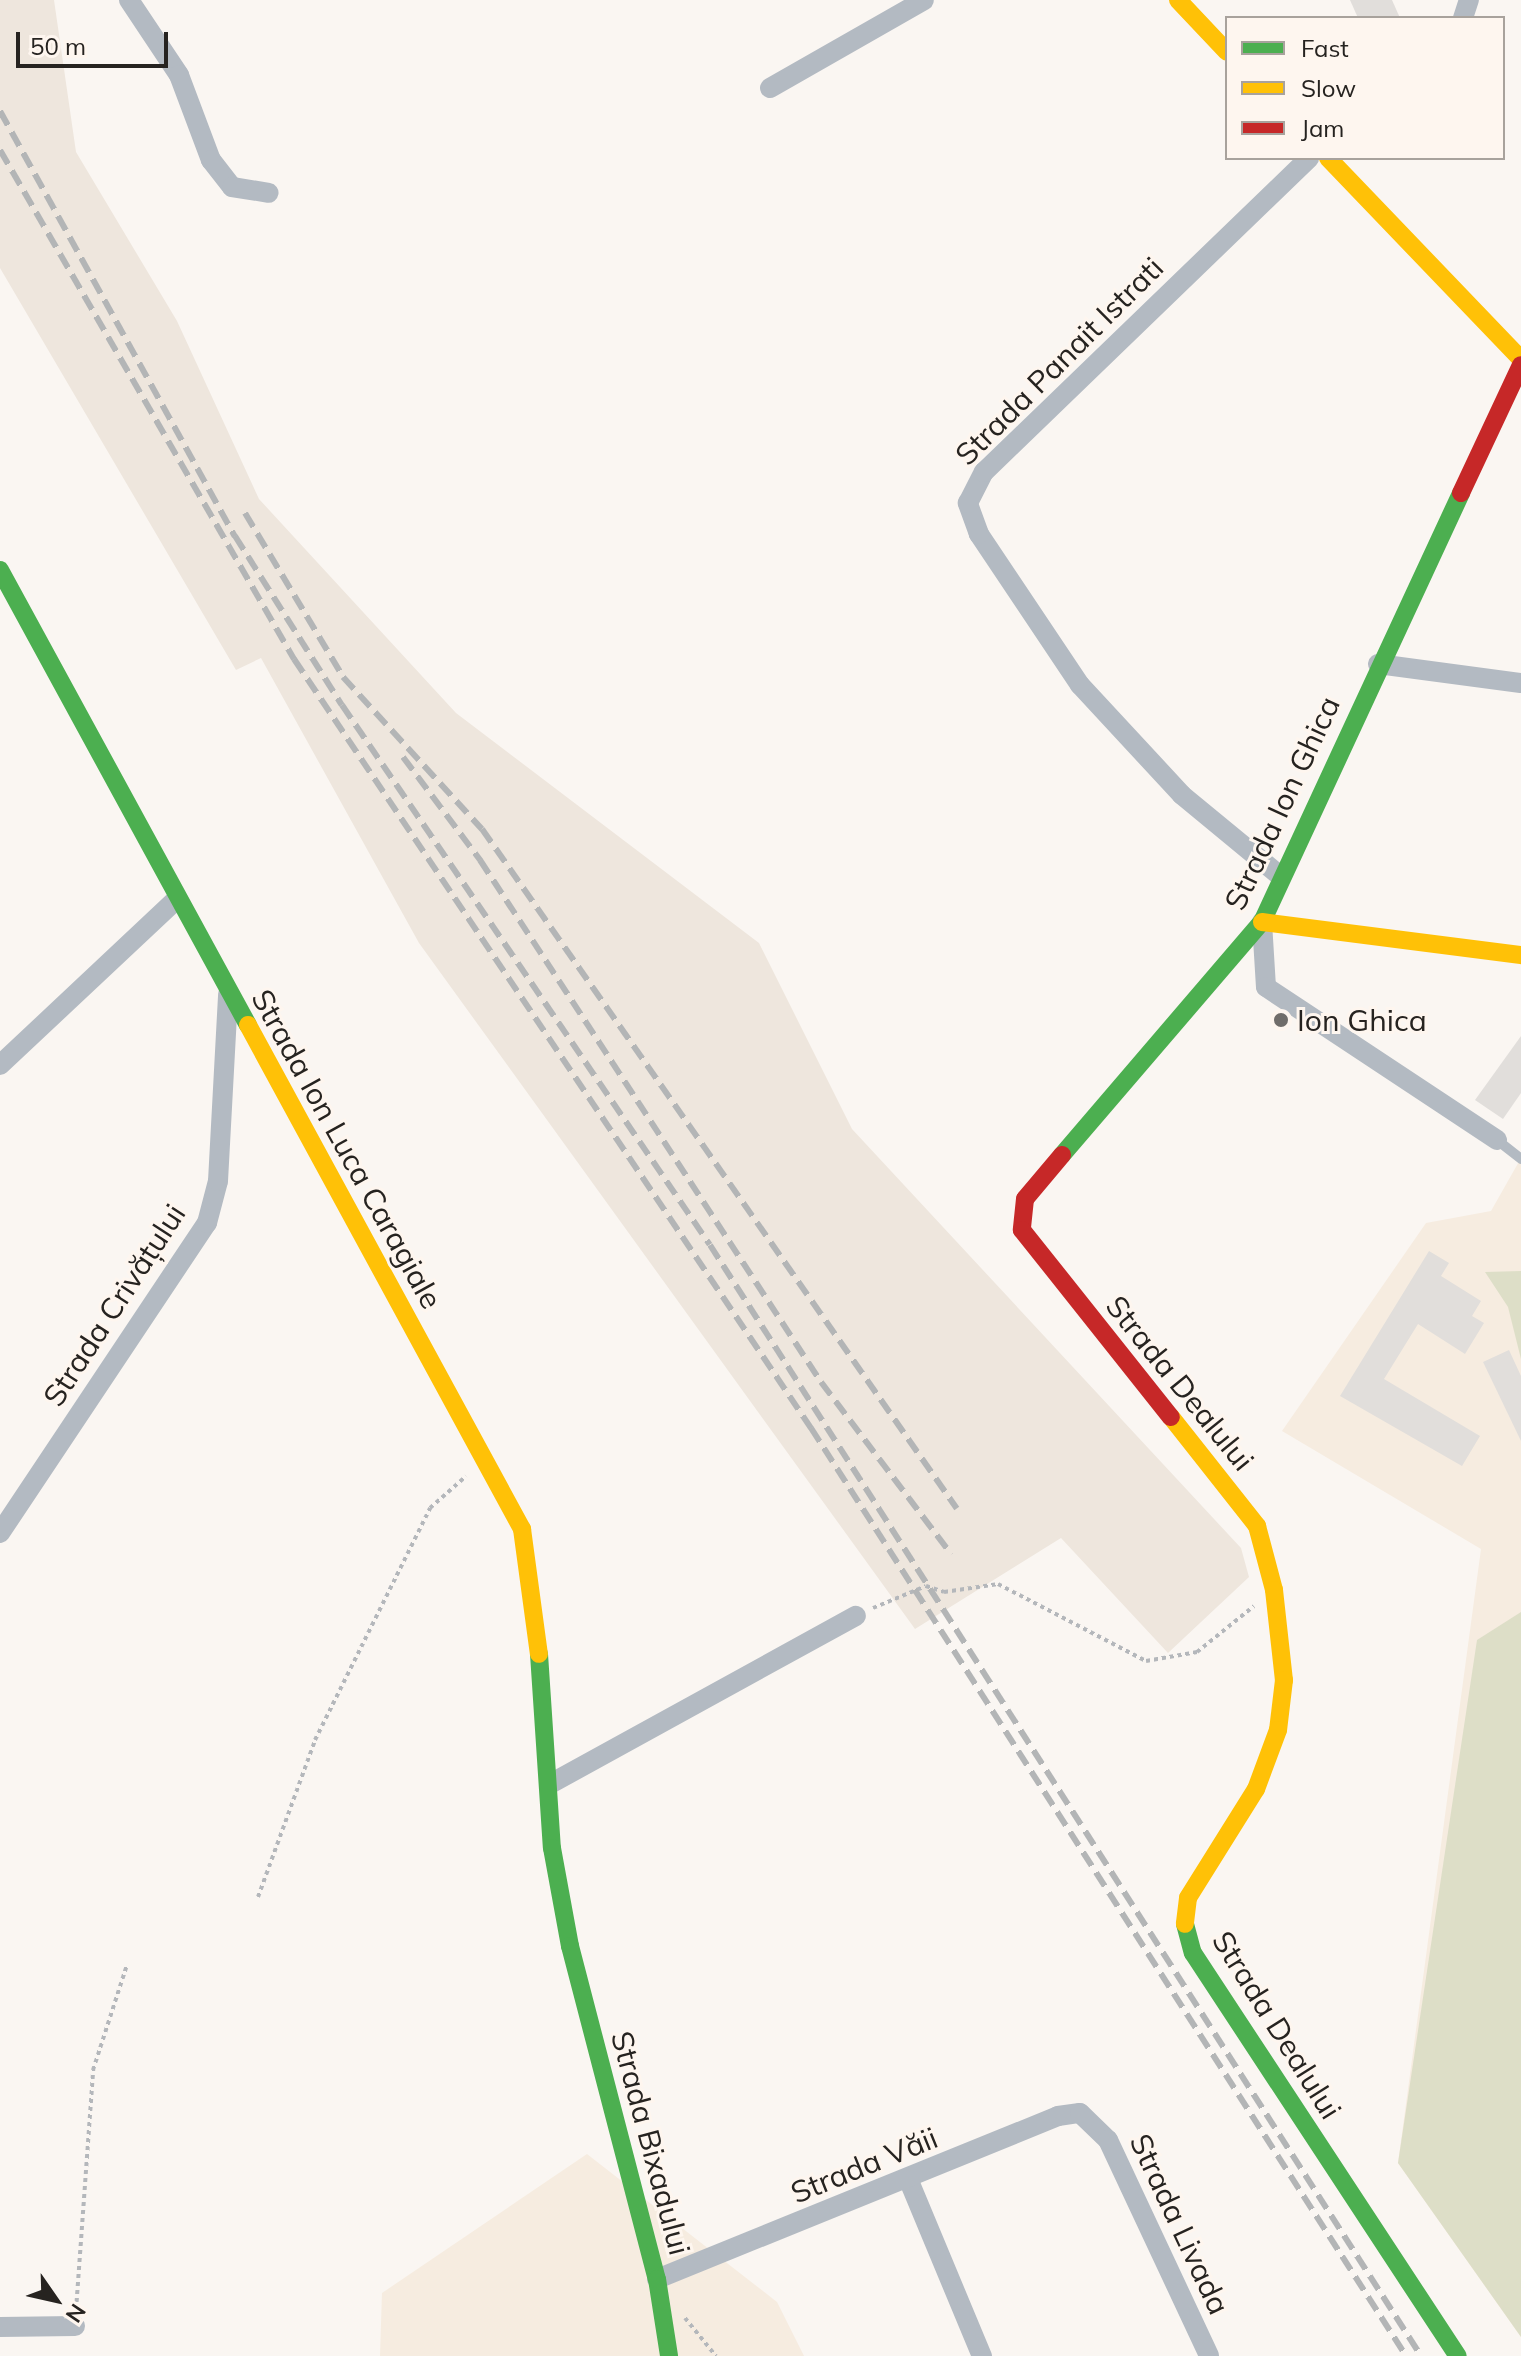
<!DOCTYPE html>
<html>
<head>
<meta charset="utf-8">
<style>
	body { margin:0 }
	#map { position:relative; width:1521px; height:2356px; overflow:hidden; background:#faf6f2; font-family:Mulish,sans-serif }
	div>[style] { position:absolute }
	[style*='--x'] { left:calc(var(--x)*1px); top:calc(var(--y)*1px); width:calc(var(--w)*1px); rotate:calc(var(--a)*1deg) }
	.built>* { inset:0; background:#eee6dd }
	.industrial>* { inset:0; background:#f6ece0 }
	.green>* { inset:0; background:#dddec7 }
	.building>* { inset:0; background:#e1dedb }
	.path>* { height:4px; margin-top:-2px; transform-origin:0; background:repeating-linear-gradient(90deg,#b4b7bb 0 4px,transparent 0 8px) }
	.lane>* { height:10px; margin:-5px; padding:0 5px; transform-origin:5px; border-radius:5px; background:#b3bac2 }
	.street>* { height:20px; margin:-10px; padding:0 10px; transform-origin:10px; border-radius:10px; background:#b3bac2 }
	.fast>* { height:18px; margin:-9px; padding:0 9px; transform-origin:9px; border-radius:9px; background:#4caf50 }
	.slow>* { height:18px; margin:-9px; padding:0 9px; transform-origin:9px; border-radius:9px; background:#ffc107 }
	.jam>* { height:18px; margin:-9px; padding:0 9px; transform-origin:9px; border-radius:9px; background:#c62828 }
	.rail>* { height:6px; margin-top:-3px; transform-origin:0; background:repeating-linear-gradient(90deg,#b3b5b6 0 16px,transparent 0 24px) }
	.dots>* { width:22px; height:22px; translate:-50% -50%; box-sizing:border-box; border:4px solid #fef6ef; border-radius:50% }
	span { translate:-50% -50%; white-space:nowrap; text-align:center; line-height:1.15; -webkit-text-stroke:6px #fef6ef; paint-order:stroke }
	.street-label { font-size:30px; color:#262320 }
	.poi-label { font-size:30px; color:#262320 }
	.left { translate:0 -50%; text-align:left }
	.legend { position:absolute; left:1225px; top:16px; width:280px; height:144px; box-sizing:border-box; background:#fef6ef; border:2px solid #a8a29c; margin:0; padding:10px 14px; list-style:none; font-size:24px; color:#262320 }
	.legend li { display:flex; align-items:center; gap:16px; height:40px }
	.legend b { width:40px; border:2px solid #a8a29c }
	.north { position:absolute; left:16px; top:2260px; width:80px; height:80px; -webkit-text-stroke:6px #fef6ef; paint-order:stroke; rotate:124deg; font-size:22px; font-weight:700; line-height:32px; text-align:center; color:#262320 }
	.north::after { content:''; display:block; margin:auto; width:28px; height:36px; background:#262320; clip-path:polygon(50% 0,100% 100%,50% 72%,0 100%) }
	.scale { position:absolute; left:16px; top:32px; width:152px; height:36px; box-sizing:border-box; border:4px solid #262320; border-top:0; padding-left:10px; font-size:24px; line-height:28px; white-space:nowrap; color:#262320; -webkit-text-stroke:6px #fef6ef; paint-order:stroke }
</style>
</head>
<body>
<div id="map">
	<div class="built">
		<div style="clip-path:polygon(0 0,54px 0,76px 152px,177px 321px,259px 499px,456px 713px,759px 943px,852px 1129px,1241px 1548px,1249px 1577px,1168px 1653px,1061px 1538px,915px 1629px,419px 943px,261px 658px,236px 670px,0 268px)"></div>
	</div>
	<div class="industrial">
		<div style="clip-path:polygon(1521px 1158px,1521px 2337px,1398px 2163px,1481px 1549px,1282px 1431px,1426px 1223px,1491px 1211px)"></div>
		<div style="clip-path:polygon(587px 2154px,777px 2302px,804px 2356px,380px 2356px,382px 2293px)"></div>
	</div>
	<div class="green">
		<div style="clip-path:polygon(1521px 1271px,1521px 1359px,1508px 1307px,1485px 1272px)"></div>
		<div style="clip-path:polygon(1521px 1612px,1521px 2337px,1398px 2163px,1477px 1640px)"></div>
	</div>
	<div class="building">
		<div style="clip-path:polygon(1350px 0,1392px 0,1400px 18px,1358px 18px)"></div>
		<div style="clip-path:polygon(1521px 1036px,1521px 1093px,1503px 1119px,1475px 1100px)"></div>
		<div style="clip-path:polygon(1429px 1251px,1449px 1263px,1441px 1276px,1481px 1301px,1472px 1316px,1484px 1323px,1465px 1354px,1418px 1324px,1384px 1379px,1480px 1436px,1462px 1466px,1340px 1396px)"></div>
		<div style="clip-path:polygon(1509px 1350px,1521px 1376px,1521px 1441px,1483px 1362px)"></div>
	</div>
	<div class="path">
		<div style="--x:873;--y:1608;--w:57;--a:-22.5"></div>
		<div style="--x:926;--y:1586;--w:19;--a:18"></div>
		<div style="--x:944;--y:1592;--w:55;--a:-8.4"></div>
		<div style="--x:998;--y:1584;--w:167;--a:27.5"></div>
		<div style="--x:1146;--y:1661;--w:52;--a:-10"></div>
		<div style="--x:1197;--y:1652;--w:73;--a:-38.9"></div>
		<div style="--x:258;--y:1897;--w:167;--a:-70"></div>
		<div style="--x:315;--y:1740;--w:259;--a:-63.6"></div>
		<div style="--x:430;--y:1508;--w:48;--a:-41.6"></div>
		<div style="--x:76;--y:2310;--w:241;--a:-85.9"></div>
		<div style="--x:93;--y:2070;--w:110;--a:-72.1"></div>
		<div style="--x:685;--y:2318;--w:49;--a:50.8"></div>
	</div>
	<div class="lane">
		<div style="--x:1497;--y:1140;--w:31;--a:38"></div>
	</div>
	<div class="street">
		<div style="--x:129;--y:0;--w:90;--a:56.3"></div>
		<div style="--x:179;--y:75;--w:91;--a:69.4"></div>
		<div style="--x:211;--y:160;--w:34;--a:52"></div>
		<div style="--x:232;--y:187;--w:37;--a:9"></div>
		<div style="--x:1463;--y:18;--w:19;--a:-72"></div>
		<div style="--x:770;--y:88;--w:177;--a:-29.7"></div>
		<div style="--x:1378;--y:664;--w:144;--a:7.6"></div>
		<div style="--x:1279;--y:875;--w:126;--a:-140.5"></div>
		<div style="--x:1182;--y:795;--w:150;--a:-132.8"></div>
		<div style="--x:1080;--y:685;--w:182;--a:-123.8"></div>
		<div style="--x:979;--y:534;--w:33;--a:-110"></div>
		<div style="--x:968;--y:503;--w:35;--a:-63"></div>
		<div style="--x:984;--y:472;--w:452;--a:-44"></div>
		<div style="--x:1262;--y:922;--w:65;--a:86.5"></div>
		<div style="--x:1266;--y:987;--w:277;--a:33.5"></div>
		<div style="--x:0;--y:1065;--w:243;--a:-43.2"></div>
		<div style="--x:0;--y:1533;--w:373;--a:-56.3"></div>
		<div style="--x:207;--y:1223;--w:43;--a:-75.3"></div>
		<div style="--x:218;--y:1181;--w:187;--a:-86.9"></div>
		<div style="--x:550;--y:1784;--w:349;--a:-28.8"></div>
		<div style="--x:909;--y:2181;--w:190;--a:67.4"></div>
		<div style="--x:657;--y:2279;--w:433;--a:-22.1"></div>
		<div style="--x:1058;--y:2116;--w:22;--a:-8"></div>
		<div style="--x:1080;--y:2113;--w:39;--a:44"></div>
		<div style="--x:1108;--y:2140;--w:238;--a:64.9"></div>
		<div style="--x:0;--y:2327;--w:75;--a:-0.8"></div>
	</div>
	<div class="fast">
		<div style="--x:0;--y:570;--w:518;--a:61.41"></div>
		<div style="--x:1062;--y:1155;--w:307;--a:-49.4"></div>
		<div style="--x:1262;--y:922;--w:473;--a:-65.1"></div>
		<div style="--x:539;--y:1654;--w:194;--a:86.2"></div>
		<div style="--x:552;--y:1848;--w:100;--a:79.6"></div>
		<div style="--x:570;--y:1946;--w:344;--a:75.4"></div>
		<div style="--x:657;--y:2279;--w:78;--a:81.1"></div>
		<div style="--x:1185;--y:1924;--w:30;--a:75"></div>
		<div style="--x:1193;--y:1953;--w:482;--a:56.7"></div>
	</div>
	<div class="slow">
		<div style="--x:1178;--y:0;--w:71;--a:46.7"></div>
		<div style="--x:1328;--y:158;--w:279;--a:46.2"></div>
		<div style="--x:1262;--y:922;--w:261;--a:7.3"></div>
		<div style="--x:248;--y:1025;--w:574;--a:61.47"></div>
		<div style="--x:522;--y:1529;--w:126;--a:82.3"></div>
		<div style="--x:1171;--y:1417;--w:139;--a:51.7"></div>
		<div style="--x:1257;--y:1526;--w:66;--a:75.1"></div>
		<div style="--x:1274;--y:1590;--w:91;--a:83.7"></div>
		<div style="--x:1284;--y:1680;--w:50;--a:96.8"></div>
		<div style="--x:1278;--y:1730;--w:63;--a:110.4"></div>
		<div style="--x:1256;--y:1789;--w:128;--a:122"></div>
		<div style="--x:1188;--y:1898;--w:26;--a:97"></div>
	</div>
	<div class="jam">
		<div style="--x:1461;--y:493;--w:141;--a:-64.9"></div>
		<div style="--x:1062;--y:1155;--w:57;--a:130.1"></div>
		<div style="--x:1025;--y:1199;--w:31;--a:96"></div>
		<div style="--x:1022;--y:1230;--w:239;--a:51.5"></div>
	</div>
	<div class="rail">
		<div style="--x:0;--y:111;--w:486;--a:61.1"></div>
		<div style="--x:235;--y:536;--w:200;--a:57.7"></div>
		<div style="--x:342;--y:705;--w:653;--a:55.73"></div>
		<div style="--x:710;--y:1245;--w:1319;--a:57.38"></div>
		<div style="--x:0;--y:150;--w:588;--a:59.99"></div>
		<div style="--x:294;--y:659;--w:927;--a:56.09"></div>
		<div style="--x:811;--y:1428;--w:1102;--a:57.33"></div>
		<div style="--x:245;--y:513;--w:191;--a:59.1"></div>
		<div style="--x:343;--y:677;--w:206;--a:47.6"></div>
		<div style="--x:482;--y:829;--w:829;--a:55.06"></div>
		<div style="--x:403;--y:757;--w:129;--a:53.2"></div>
		<div style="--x:480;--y:860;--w:624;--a:56.85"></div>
		<div style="--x:821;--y:1382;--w:216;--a:52.9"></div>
	</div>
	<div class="dots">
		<div style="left:1281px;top:1020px;background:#706d6a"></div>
	</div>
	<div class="street-label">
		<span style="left:1059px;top:361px;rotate:-45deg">Strada Panait Istrati</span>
		<span style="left:1282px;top:803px;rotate:-65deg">Strada Ion Ghica</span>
		<span style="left:347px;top:1149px;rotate:61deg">Strada Ion Luca Caragiale</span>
		<span style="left:114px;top:1305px;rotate:-57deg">Strada Crivățului</span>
		<span style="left:1180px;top:1383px;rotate:51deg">Strada Dealului</span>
		<span style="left:1277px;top:2025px;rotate:58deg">Strada Dealului</span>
		<span style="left:651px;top:2143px;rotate:75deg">Strada Bixadului</span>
		<span style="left:864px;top:2165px;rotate:-22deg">Strada Văii</span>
		<span style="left:1180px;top:2224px;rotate:65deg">Strada Livada</span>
	</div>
	<div class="poi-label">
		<span class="left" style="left:1297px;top:1020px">Ion Ghica</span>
	</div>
	<ul class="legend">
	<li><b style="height:10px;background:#4caf50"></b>Fast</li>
	<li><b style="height:10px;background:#ffc107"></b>Slow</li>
	<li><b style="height:10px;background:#c62828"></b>Jam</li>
	</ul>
	<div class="north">N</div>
	<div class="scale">50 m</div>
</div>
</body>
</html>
